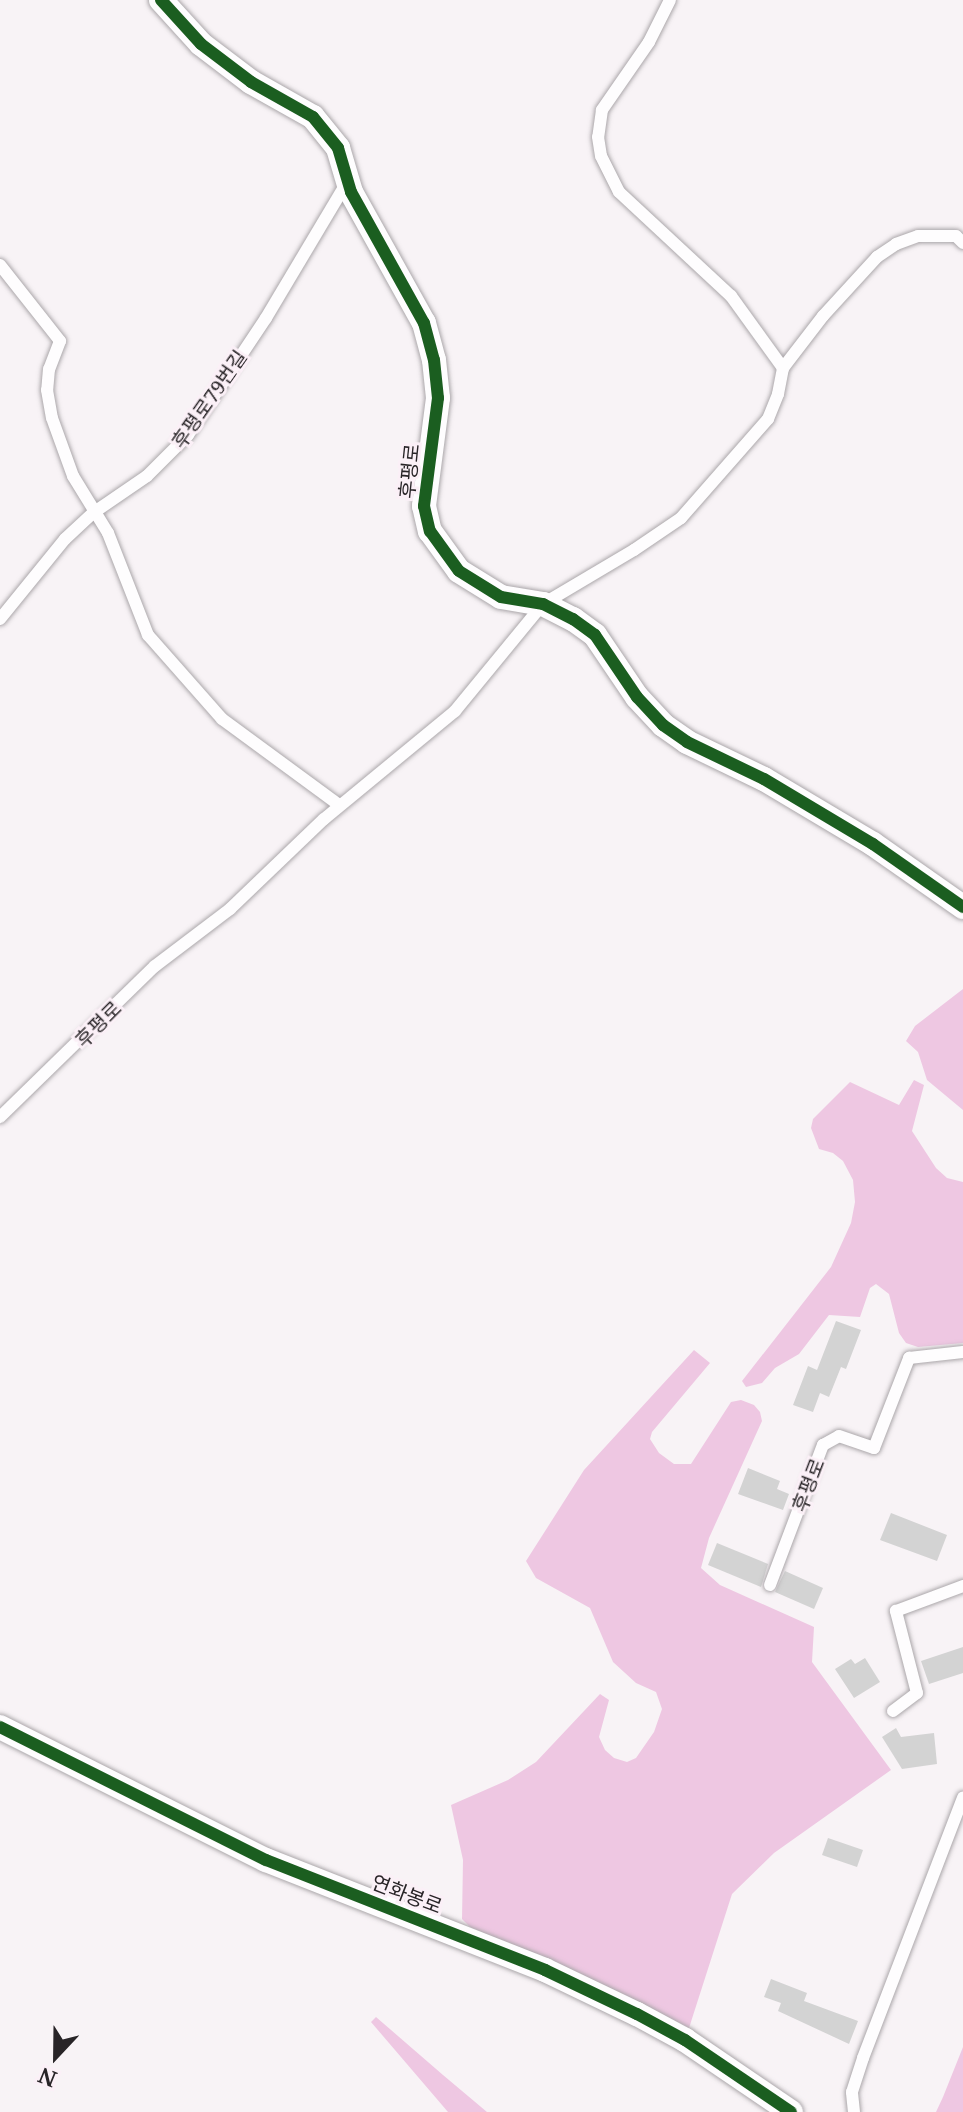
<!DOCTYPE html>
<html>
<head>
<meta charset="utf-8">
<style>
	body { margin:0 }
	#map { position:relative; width:963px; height:2112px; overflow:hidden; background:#f8f3f6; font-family:"Noto Serif","Noto Sans KR",serif }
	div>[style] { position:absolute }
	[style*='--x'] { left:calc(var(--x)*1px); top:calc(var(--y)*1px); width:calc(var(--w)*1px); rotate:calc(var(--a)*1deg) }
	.forest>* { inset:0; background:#eec7e2 }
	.building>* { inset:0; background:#d3d3d3 }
	.roads { filter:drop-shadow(0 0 2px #aba7aa) drop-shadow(0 0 2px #aba7aa) }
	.lane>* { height:12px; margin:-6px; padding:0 6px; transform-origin:6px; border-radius:6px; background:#fefdfe }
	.street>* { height:24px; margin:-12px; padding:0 12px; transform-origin:12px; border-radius:12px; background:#fefdfe }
	.cycleway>* { height:12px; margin:-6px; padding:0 6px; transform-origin:6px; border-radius:6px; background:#1b5e20 }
	span { translate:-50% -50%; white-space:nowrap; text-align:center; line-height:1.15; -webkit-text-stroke:6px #fbf0f7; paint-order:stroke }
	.street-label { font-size:20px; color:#282427 }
	.north { position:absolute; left:16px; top:2016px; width:80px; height:80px; -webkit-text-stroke:6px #fbf0f7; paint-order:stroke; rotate:202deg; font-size:22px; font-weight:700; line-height:32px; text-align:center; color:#282427 }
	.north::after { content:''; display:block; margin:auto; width:28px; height:36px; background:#282427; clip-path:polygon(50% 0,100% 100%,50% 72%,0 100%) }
</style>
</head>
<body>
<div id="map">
	<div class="forest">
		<div style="clip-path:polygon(963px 989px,963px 1110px,927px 1080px,918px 1052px,906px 1041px,915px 1026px)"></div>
		<div style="clip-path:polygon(914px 1080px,924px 1085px,912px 1131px,936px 1168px,947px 1178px,963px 1182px,963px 1343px,918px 1347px,906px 1343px,899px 1333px,889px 1294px,876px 1284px,870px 1288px,860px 1317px,829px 1315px,799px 1354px,775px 1368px,762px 1383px,746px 1387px,742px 1381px,831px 1267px,851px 1223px,855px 1202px,853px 1180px,843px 1161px,833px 1153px,819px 1149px,811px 1128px,813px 1119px,850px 1082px,899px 1105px)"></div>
		<div style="clip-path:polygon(694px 1350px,710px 1363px,652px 1432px,650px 1439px,659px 1453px,674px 1464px,691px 1464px,731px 1402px,741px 1400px,754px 1405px,760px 1412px,762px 1421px,709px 1538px,701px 1568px,720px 1585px,814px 1627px,812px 1662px,891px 1770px,774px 1853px,732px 1894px,689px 2028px,617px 1991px,470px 1927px,462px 1919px,463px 1860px,451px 1805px,508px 1780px,536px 1762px,600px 1694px,609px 1700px,599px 1737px,605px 1750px,614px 1758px,627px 1762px,636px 1758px,654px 1732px,662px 1709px,656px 1692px,636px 1683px,613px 1662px,590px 1608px,536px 1578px,526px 1561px,584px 1470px)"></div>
		<div style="clip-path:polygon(376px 2017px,443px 2075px,487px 2112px,448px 2112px,371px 2022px)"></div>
		<div style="clip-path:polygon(963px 2047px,963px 2112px,936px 2112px,943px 2097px)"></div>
	</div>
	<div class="building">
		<div style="clip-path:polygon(836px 1321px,861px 1330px,846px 1369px,841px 1367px,829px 1397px,820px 1393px,813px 1412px,793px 1405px,808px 1366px,817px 1370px)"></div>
		<div style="clip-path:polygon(748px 1468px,780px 1481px,777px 1489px,789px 1494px,783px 1510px,738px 1494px)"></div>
		<div style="clip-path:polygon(891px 1513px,947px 1535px,937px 1561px,880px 1540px)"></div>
		<div style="clip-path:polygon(717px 1543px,768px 1564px,761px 1587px,708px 1565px)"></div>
		<div style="clip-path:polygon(785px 1571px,823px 1588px,814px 1609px,775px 1592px)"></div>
		<div style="clip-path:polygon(963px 1647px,963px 1673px,929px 1684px,921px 1661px)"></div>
		<div style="clip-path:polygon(865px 1658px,880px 1682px,854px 1698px,835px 1669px,851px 1659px,855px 1664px)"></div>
		<div style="clip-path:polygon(896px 1728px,901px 1737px,934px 1733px,937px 1764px,902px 1769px,882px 1737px)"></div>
		<div style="clip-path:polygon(828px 1838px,863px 1850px,857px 1867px,822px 1855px)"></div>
		<div style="clip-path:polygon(771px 1979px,807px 1993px,804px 2001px,858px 2021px,849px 2044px,778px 2011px,781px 2003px,764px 1997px)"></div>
	</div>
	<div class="roads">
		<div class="lane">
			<div style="--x:670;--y:0;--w:47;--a:116.6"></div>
			<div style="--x:649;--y:42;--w:83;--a:124.7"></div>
			<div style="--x:602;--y:110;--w:27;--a:98"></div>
			<div style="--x:598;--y:137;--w:19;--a:81"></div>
			<div style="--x:601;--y:156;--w:40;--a:63.4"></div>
			<div style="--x:619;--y:192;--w:153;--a:42.9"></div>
			<div style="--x:731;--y:296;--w:89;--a:54.2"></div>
			<div style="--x:0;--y:265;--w:97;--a:51.7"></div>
			<div style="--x:60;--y:341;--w:30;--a:111"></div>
			<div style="--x:49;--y:369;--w:21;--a:95"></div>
			<div style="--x:47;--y:390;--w:28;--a:80"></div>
			<div style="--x:52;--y:418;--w:62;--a:70.1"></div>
			<div style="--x:73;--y:476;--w:67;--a:58.4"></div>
			<div style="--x:108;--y:533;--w:110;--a:68.6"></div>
			<div style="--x:148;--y:635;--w:112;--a:48.6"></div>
			<div style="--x:222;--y:719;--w:145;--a:36.3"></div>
			<div style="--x:0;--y:619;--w:103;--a:-50.9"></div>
			<div style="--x:65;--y:539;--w:38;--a:-43"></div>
			<div style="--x:93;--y:513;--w:65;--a:-34.4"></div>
			<div style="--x:147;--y:476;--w:58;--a:-45"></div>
			<div style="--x:188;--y:435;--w:141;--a:-56.3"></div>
			<div style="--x:266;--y:318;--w:158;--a:-59.2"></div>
			<div style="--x:0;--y:1117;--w:216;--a:-44.3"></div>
			<div style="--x:155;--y:966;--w:94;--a:-37.2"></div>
			<div style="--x:230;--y:909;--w:130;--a:-43.8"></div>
			<div style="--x:324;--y:819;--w:170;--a:-39.5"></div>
			<div style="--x:455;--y:711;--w:139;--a:-50.6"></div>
			<div style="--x:543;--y:604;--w:106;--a:-30.7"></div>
			<div style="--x:634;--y:550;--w:57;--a:-34.2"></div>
			<div style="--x:681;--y:518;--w:132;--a:-48.7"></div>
			<div style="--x:768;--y:419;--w:27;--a:-68"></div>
			<div style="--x:778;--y:394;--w:26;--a:-79"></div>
			<div style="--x:783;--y:368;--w:66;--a:-52.4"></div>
			<div style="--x:823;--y:316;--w:80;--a:-47.5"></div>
			<div style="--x:877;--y:257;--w:23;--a:-34"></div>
			<div style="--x:896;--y:244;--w:23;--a:-20"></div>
			<div style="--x:918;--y:236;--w:38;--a:0"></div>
			<div style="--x:956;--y:236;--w:10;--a:45"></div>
			<div style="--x:770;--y:1585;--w:150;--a:-69.3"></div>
			<div style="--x:823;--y:1445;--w:18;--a:-29"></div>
			<div style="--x:839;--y:1436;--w:37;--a:19"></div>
			<div style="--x:874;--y:1448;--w:97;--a:-68.7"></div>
			<div style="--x:909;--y:1358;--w:54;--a:-6.3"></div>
			<div style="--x:893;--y:1711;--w:30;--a:-37"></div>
			<div style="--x:917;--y:1693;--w:85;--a:-104.4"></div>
			<div style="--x:896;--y:1611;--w:72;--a:-20.5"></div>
			<div style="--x:854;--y:2112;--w:20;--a:-96"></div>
			<div style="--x:852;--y:2092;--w:36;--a:-72"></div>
			<div style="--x:863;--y:2058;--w:279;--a:-69"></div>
		</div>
		<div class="street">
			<div style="--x:161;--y:0;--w:59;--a:47.7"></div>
			<div style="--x:201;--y:44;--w:63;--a:37.2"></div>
			<div style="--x:251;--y:82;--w:71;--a:29.4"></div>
			<div style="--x:313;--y:117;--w:40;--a:51"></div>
			<div style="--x:338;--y:148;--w:46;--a:73.5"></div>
			<div style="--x:351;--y:192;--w:150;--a:60.9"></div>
			<div style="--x:424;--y:323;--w:38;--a:75"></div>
			<div style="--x:434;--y:360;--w:38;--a:84"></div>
			<div style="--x:438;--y:398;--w:109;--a:97.4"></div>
			<div style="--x:424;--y:506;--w:26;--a:77"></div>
			<div style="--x:430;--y:531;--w:49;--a:54.1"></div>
			<div style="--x:459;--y:571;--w:49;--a:31.8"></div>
			<div style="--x:501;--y:597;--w:43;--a:9.5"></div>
			<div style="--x:543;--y:604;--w:34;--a:27"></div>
			<div style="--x:573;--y:619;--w:27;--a:36"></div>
			<div style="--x:595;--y:635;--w:75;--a:55.9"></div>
			<div style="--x:637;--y:697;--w:38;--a:47"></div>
			<div style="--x:663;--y:725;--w:29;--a:35"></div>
			<div style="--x:687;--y:742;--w:85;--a:25.7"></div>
			<div style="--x:764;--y:779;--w:127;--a:30.8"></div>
			<div style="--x:873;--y:844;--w:110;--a:35"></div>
			<div style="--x:0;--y:1727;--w:297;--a:26.6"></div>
			<div style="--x:266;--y:1860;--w:300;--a:21.5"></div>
			<div style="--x:545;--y:1970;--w:102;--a:25.6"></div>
			<div style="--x:637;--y:2014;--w:55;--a:28.4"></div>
			<div style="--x:685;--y:2040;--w:128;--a:34.2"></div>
		</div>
	</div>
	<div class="cycleway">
		<div style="--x:161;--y:0;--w:59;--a:47.7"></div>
		<div style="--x:201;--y:44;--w:63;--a:37.2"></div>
		<div style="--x:251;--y:82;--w:71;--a:29.4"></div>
		<div style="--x:313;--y:117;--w:40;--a:51"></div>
		<div style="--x:338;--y:148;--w:46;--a:73.5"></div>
		<div style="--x:351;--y:192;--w:150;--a:60.9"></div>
		<div style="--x:424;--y:323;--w:38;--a:75"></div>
		<div style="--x:434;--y:360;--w:38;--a:84"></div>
		<div style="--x:438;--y:398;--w:109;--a:97.4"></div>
		<div style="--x:424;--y:506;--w:26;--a:77"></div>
		<div style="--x:430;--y:531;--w:49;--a:54.1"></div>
		<div style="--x:459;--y:571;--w:49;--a:31.8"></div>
		<div style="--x:501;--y:597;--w:43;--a:9.5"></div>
		<div style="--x:543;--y:604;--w:34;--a:27"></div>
		<div style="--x:573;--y:619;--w:27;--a:36"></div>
		<div style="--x:595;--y:635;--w:75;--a:55.9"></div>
		<div style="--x:637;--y:697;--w:38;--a:47"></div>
		<div style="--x:663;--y:725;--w:29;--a:35"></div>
		<div style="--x:687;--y:742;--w:85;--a:25.7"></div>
		<div style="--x:764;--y:779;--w:127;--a:30.8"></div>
		<div style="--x:873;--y:844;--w:110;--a:35"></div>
		<div style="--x:0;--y:1727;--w:297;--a:26.6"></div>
		<div style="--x:266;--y:1860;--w:300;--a:21.5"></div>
		<div style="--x:545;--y:1970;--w:102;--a:25.6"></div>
		<div style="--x:637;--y:2014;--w:55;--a:28.4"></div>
		<div style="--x:685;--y:2040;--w:128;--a:34.2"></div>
	</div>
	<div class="street-label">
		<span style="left:209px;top:399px;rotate:-55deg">후평로79번길</span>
		<span style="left:409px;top:471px;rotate:-84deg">후평로</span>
		<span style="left:98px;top:1024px;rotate:-45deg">후평로</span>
		<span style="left:808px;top:1485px;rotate:-69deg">후평로</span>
		<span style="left:407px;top:1894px;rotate:21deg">연화봉로</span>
	</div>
	<div class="north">N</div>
</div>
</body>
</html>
